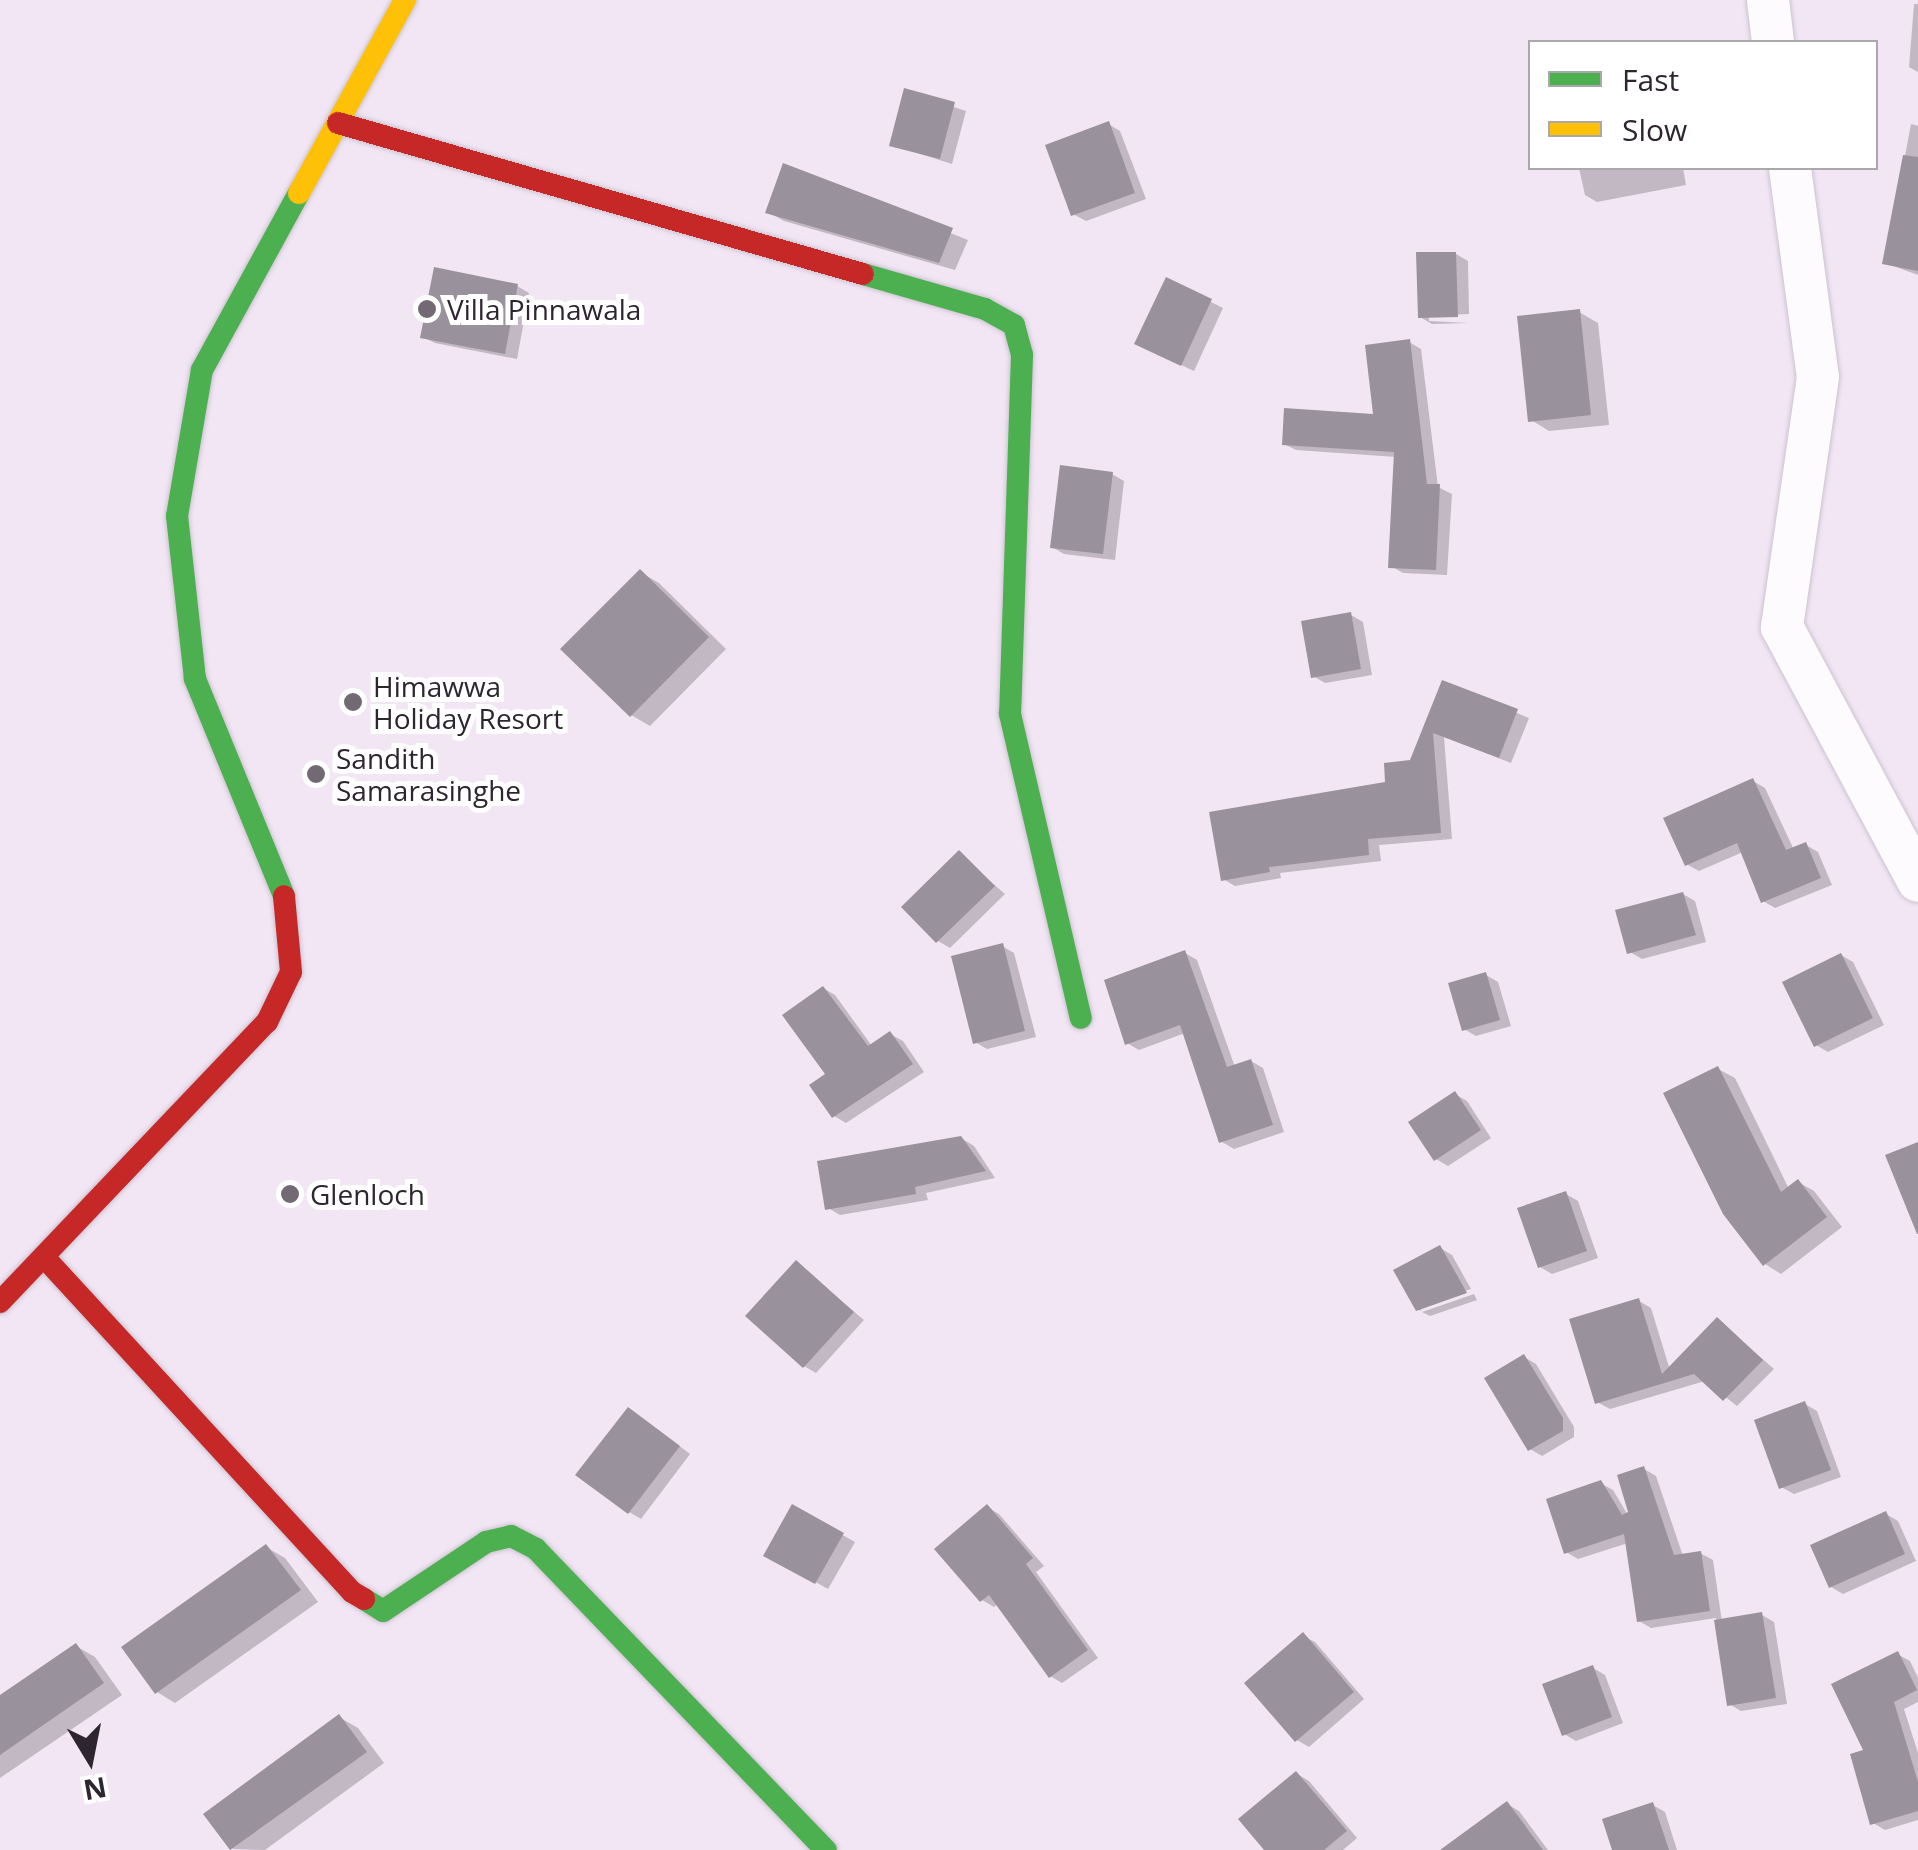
<!DOCTYPE html>
<html>
<head>
<meta charset="utf-8">
<style>
	body { margin:0 }
	#map { position:relative; width:1918px; height:1850px; overflow:hidden; background:#f2e6f5; font-family:"Open Sans",sans-serif }
	div>[style] { position:absolute }
	[style*='--x'] { left:calc(var(--x)*1px); top:calc(var(--y)*1px); width:calc(var(--w)*1px); rotate:calc(var(--a)*1deg) }
	.shadow>* { inset:0; background:#0003 }
	.building>* { inset:0; background:#99919b }
	.roads { filter:drop-shadow(0 0 2px #ccc3cf) drop-shadow(0 0 2px #ccc3cf) }
	.street>* { height:42px; margin:-21px; padding:0 21px; transform-origin:21px; border-radius:21px; background:#fdfbfe }
	.fast>* { height:22px; margin:-11px; padding:0 11px; transform-origin:11px; border-radius:11px; background:#4caf50 }
	.slow>* { height:22px; margin:-11px; padding:0 11px; transform-origin:11px; border-radius:11px; background:#ffc107 }
	.jam>* { height:22px; margin:-11px; padding:0 11px; transform-origin:11px; border-radius:11px; background:#c62828 }
	.dots>* { width:28px; height:28px; translate:-50% -50%; box-sizing:border-box; border:5px solid #fff; border-radius:50% }
	span { translate:-50% -50%; white-space:nowrap; text-align:center; line-height:1.15; -webkit-text-stroke:10px #fff; paint-order:stroke }
	.poi-label { font-size:28px; color:#2d252f }
	.left { translate:0 -50%; text-align:left }
	.legend { position:absolute; left:1528px; top:40px; width:350px; height:130px; box-sizing:border-box; background:#fff; border:2px solid #aba8ac; margin:0; padding:12px 18px; list-style:none; font-size:30px; color:#2d252f }
	.legend li { display:flex; align-items:center; gap:20px; height:50px }
	.legend b { width:50px; border:2px solid #aba8ac }
	.north { position:absolute; left:40px; top:1710px; width:100px; height:100px; -webkit-text-stroke:8px #fff; paint-order:stroke; rotate:170deg; font-size:28px; font-weight:700; line-height:40px; text-align:center; color:#2d252f }
	.north::after { content:''; display:block; margin:auto; width:35px; height:45px; background:#2d252f; clip-path:polygon(50% 0,100% 100%,50% 72%,0 100%) }
</style>
</head>
<body>
<div id="map">
	<div class="shadow">
		<div style="clip-path:polygon(1914px 4px,1918px 4px,1918px 72px,1909px 67px)"></div>
		<div style="clip-path:polygon(906px 91px,966px 111px,952px 164px,892px 145px)"></div>
		<div style="clip-path:polygon(1108px 124px,1120px 131px,1146px 199px,1086px 221px,1073px 214px)"></div>
		<div style="clip-path:polygon(1911px 124px,1918px 126px,1918px 275px,1885px 263px)"></div>
		<div style="clip-path:polygon(785px 167px,968px 240px,955px 270px,784px 221px,768px 212px)"></div>
		<div style="clip-path:polygon(1579px 168px,1683px 168px,1686px 185px,1597px 202px,1585px 195px)"></div>
		<div style="clip-path:polygon(1456px 254px,1468px 261px,1469px 314px,1429px 316px,1429px 321px,1469px 323px,1432px 324px,1420px 317px)"></div>
		<div style="clip-path:polygon(1167px 280px,1223px 308px,1194px 371px,1149px 350px)"></div>
		<div style="clip-path:polygon(517px 286px,529px 293px,517px 359px,435px 343px,423px 337px)"></div>
		<div style="clip-path:polygon(1579px 312px,1598px 323px,1609px 425px,1549px 431px,1531px 420px)"></div>
		<div style="clip-path:polygon(1409px 342px,1421px 349px,1438px 487px,1452px 494px,1447px 575px,1403px 573px,1391px 566px,1396px 457px,1296px 450px,1284px 444px,1376px 416px)"></div>
		<div style="clip-path:polygon(1112px 474px,1124px 481px,1115px 560px,1064px 554px,1052px 547px)"></div>
		<div style="clip-path:polygon(640px 572px,659px 583px,726px 649px,650px 726px,631px 715px)"></div>
		<div style="clip-path:polygon(1351px 615px,1363px 622px,1372px 675px,1325px 683px,1313px 676px)"></div>
		<div style="clip-path:polygon(1443px 683px,1529px 718px,1511px 763px,1444px 737px,1452px 839px,1379px 845px,1381px 861px,1280px 873px,1281px 878px,1235px 886px,1223px 879px,1388px 784px,1412px 763px)"></div>
		<div style="clip-path:polygon(1753px 781px,1765px 788px,1794px 850px,1806px 845px,1818px 852px,1832px 885px,1775px 908px,1763px 901px,1743px 852px,1699px 871px,1686px 864px)"></div>
		<div style="clip-path:polygon(959px 854px,1005px 894px,950px 948px,938px 941px)"></div>
		<div style="clip-path:polygon(1683px 894px,1695px 901px,1706px 942px,1642px 959px,1630px 952px)"></div>
		<div style="clip-path:polygon(1002px 946px,1014px 953px,1036px 1037px,987px 1049px,975px 1042px)"></div>
		<div style="clip-path:polygon(1185px 953px,1197px 960px,1235px 1067px,1251px 1061px,1263px 1068px,1284px 1132px,1234px 1149px,1222px 1142px,1185px 1033px,1139px 1050px,1127px 1043px)"></div>
		<div style="clip-path:polygon(1841px 955px,1853px 962px,1884px 1025px,1828px 1052px,1816px 1045px)"></div>
		<div style="clip-path:polygon(1486px 975px,1498px 982px,1511px 1026px,1476px 1036px,1464px 1029px)"></div>
		<div style="clip-path:polygon(823px 988px,835px 995px,872px 1046px,890px 1034px,903px 1041px,924px 1072px,846px 1123px,834px 1116px)"></div>
		<div style="clip-path:polygon(1718px 1069px,1735px 1078px,1789px 1189px,1798px 1182px,1814px 1191px,1842px 1227px,1781px 1274px,1765px 1264px)"></div>
		<div style="clip-path:polygon(1455px 1094px,1467px 1101px,1491px 1138px,1448px 1166px,1436px 1159px)"></div>
		<div style="clip-path:polygon(961px 1138px,974px 1146px,995px 1178px,926px 1193px,928px 1200px,840px 1215px,828px 1208px)"></div>
		<div style="clip-path:polygon(1566px 1194px,1578px 1201px,1598px 1258px,1552px 1274px,1540px 1267px)"></div>
		<div style="clip-path:polygon(1440px 1248px,1452px 1255px,1471px 1289px,1421px 1306px,1421px 1311px,1418px 1309px)"></div>
		<div style="clip-path:polygon(796px 1263px,864px 1320px,816px 1373px,804px 1366px)"></div>
		<div style="clip-path:polygon(1474px 1294px,1477px 1300px,1430px 1316px,1422px 1312px)"></div>
		<div style="clip-path:polygon(1639px 1301px,1651px 1308px,1670px 1370px,1718px 1320px,1774px 1369px,1737px 1406px,1705px 1381px,1610px 1409px,1597px 1402px)"></div>
		<div style="clip-path:polygon(1524px 1357px,1536px 1364px,1574px 1427px,1574px 1437px,1542px 1456px,1530px 1449px)"></div>
		<div style="clip-path:polygon(1805px 1404px,1817px 1411px,1841px 1477px,1794px 1494px,1781px 1487px)"></div>
		<div style="clip-path:polygon(641px 1417px,690px 1454px,641px 1519px,629px 1512px)"></div>
		<div style="clip-path:polygon(1644px 1469px,1656px 1476px,1683px 1556px,1700px 1553px,1713px 1560px,1722px 1622px,1762px 1615px,1774px 1622px,1787px 1704px,1741px 1711px,1729px 1704px,1716px 1618px,1651px 1628px,1639px 1621px,1628px 1543px,1578px 1559px,1566px 1552px,1600px 1483px,1613px 1490px,1632px 1522px)"></div>
		<div style="clip-path:polygon(793px 1507px,855px 1542px,828px 1589px,767px 1555px)"></div>
		<div style="clip-path:polygon(987px 1507px,999px 1514px,1044px 1566px,1036px 1572px,1098px 1658px,1062px 1683px,1050px 1676px,999px 1603px,994px 1607px,982px 1600px)"></div>
		<div style="clip-path:polygon(1886px 1514px,1898px 1521px,1916px 1561px,1843px 1594px,1831px 1587px)"></div>
		<div style="clip-path:polygon(266px 1547px,285px 1558px,318px 1602px,175px 1703px,157px 1692px)"></div>
		<div style="clip-path:polygon(1303px 1636px,1315px 1642px,1364px 1699px,1309px 1747px,1297px 1740px)"></div>
		<div style="clip-path:polygon(76px 1646px,95px 1657px,122px 1695px,0 1778px,0 1698px)"></div>
		<div style="clip-path:polygon(1897px 1654px,1910px 1661px,1918px 1678px,1918px 1702px,1904px 1709px,1918px 1753px,1918px 1820px,1885px 1830px,1873px 1823px,1867px 1752px)"></div>
		<div style="clip-path:polygon(1593px 1668px,1605px 1675px,1623px 1723px,1576px 1741px,1564px 1734px)"></div>
		<div style="clip-path:polygon(339px 1717px,358px 1728px,384px 1763px,265px 1850px,233px 1849px,207px 1815px)"></div>
		<div style="clip-path:polygon(1297px 1774px,1309px 1781px,1357px 1838px,1343px 1850px,1267px 1850px)"></div>
		<div style="clip-path:polygon(1507px 1804px,1519px 1811px,1548px 1850px,1471px 1850px)"></div>
		<div style="clip-path:polygon(1653px 1805px,1665px 1812px,1677px 1850px,1614px 1850px)"></div>
	</div>
	<div class="building">
		<div style="clip-path:polygon(904px 88px,955px 102px,940px 159px,889px 146px)"></div>
		<div style="clip-path:polygon(1109px 121px,1135px 193px,1071px 216px,1045px 145px)"></div>
		<div style="clip-path:polygon(1903px 155px,1918px 157px,1918px 271px,1882px 264px)"></div>
		<div style="clip-path:polygon(783px 163px,953px 228px,939px 263px,765px 213px)"></div>
		<div style="clip-path:polygon(1416px 252px,1456px 252px,1458px 317px,1418px 318px)"></div>
		<div style="clip-path:polygon(434px 267px,518px 284px,505px 354px,420px 338px)"></div>
		<div style="clip-path:polygon(1166px 277px,1212px 299px,1181px 366px,1134px 344px)"></div>
		<div style="clip-path:polygon(1580px 309px,1591px 415px,1528px 422px,1517px 316px)"></div>
		<div style="clip-path:polygon(1410px 339px,1427px 484px,1440px 484px,1436px 570px,1388px 568px,1394px 452px,1282px 445px,1284px 408px,1373px 414px,1365px 345px)"></div>
		<div style="clip-path:polygon(1060px 465px,1113px 472px,1103px 554px,1050px 548px)"></div>
		<div style="clip-path:polygon(640px 569px,709px 637px,630px 717px,560px 649px)"></div>
		<div style="clip-path:polygon(1351px 612px,1361px 669px,1311px 678px,1301px 621px)"></div>
		<div style="clip-path:polygon(1442px 680px,1518px 709px,1499px 758px,1433px 733px,1441px 833px,1368px 839px,1369px 855px,1269px 867px,1270px 872px,1221px 881px,1209px 812px,1385px 782px,1384px 763px,1410px 760px)"></div>
		<div style="clip-path:polygon(1753px 778px,1786px 850px,1806px 842px,1821px 878px,1761px 903px,1737px 843px,1685px 866px,1663px 818px)"></div>
		<div style="clip-path:polygon(959px 850px,995px 886px,936px 943px,901px 907px)"></div>
		<div style="clip-path:polygon(1683px 892px,1696px 935px,1627px 954px,1615px 910px)"></div>
		<div style="clip-path:polygon(1003px 943px,1025px 1031px,973px 1044px,951px 956px)"></div>
		<div style="clip-path:polygon(1185px 950px,1227px 1067px,1251px 1059px,1273px 1125px,1219px 1143px,1180px 1025px,1125px 1045px,1104px 980px)"></div>
		<div style="clip-path:polygon(1841px 953px,1873px 1018px,1814px 1047px,1782px 982px)"></div>
		<div style="clip-path:polygon(1486px 972px,1500px 1020px,1462px 1031px,1448px 983px)"></div>
		<div style="clip-path:polygon(823px 986px,868px 1046px,890px 1031px,913px 1064px,832px 1118px,809px 1085px,825px 1074px,782px 1015px)"></div>
		<div style="clip-path:polygon(1718px 1066px,1781px 1192px,1798px 1179px,1827px 1217px,1763px 1266px,1723px 1214px,1663px 1093px)"></div>
		<div style="clip-path:polygon(1455px 1091px,1481px 1130px,1434px 1161px,1408px 1122px)"></div>
		<div style="clip-path:polygon(961px 1136px,986px 1171px,915px 1187px,916px 1194px,825px 1210px,817px 1161px)"></div>
		<div style="clip-path:polygon(1918px 1142px,1918px 1234px,1917px 1234px,1885px 1155px)"></div>
		<div style="clip-path:polygon(1566px 1191px,1587px 1251px,1538px 1268px,1517px 1208px)"></div>
		<div style="clip-path:polygon(1440px 1245px,1467px 1293px,1416px 1311px,1393px 1270px)"></div>
		<div style="clip-path:polygon(796px 1260px,854px 1312px,803px 1368px,745px 1316px)"></div>
		<div style="clip-path:polygon(1639px 1298px,1662px 1374px,1717px 1317px,1763px 1360px,1723px 1401px,1694px 1374px,1595px 1404px,1569px 1319px)"></div>
		<div style="clip-path:polygon(1524px 1354px,1563px 1418px,1563px 1431px,1528px 1451px,1484px 1378px)"></div>
		<div style="clip-path:polygon(1805px 1401px,1831px 1470px,1779px 1489px,1754px 1420px)"></div>
		<div style="clip-path:polygon(628px 1407px,680px 1446px,628px 1514px,575px 1475px)"></div>
		<div style="clip-path:polygon(1644px 1466px,1674px 1555px,1701px 1551px,1710px 1611px,1637px 1622px,1624px 1534px,1564px 1554px,1546px 1499px,1601px 1480px,1622px 1515px,1628px 1512px,1617px 1475px)"></div>
		<div style="clip-path:polygon(792px 1504px,844px 1533px,815px 1584px,763px 1556px)"></div>
		<div style="clip-path:polygon(987px 1504px,1033px 1558px,1026px 1564px,1088px 1650px,1049px 1678px,989px 1595px,980px 1602px,934px 1549px)"></div>
		<div style="clip-path:polygon(1886px 1511px,1905px 1554px,1829px 1588px,1810px 1545px)"></div>
		<div style="clip-path:polygon(266px 1544px,301px 1590px,155px 1694px,121px 1647px)"></div>
		<div style="clip-path:polygon(1762px 1612px,1776px 1698px,1727px 1706px,1714px 1620px)"></div>
		<div style="clip-path:polygon(1303px 1632px,1354px 1692px,1295px 1742px,1244px 1683px)"></div>
		<div style="clip-path:polygon(76px 1643px,104px 1683px,0 1755px,0 1695px)"></div>
		<div style="clip-path:polygon(1898px 1651px,1917px 1690px,1894px 1702px,1918px 1782px,1918px 1811px,1870px 1825px,1850px 1754px,1863px 1750px,1831px 1684px)"></div>
		<div style="clip-path:polygon(1593px 1665px,1612px 1717px,1562px 1736px,1542px 1684px)"></div>
		<div style="clip-path:polygon(339px 1714px,367px 1752px,230px 1850px,203px 1814px)"></div>
		<div style="clip-path:polygon(1296px 1771px,1347px 1831px,1324px 1850px,1264px 1850px,1238px 1819px)"></div>
		<div style="clip-path:polygon(1507px 1801px,1543px 1850px,1440px 1850px)"></div>
		<div style="clip-path:polygon(1653px 1802px,1669px 1850px,1612px 1850px,1602px 1819px)"></div>
	</div>
	<div class="roads">
		<div class="street">
			<div style="--x:1768;--y:0;--w:42;--a:83.2"></div>
			<div style="--x:1790;--y:168;--w:211;--a:82.4"></div>
			<div style="--x:1818;--y:377;--w:253;--a:98.2"></div>
			<div style="--x:1782;--y:627;--w:288;--a:61.8"></div>
		</div>
		<div class="fast">
			<div style="--x:863;--y:274;--w:127;--a:16"></div>
			<div style="--x:985;--y:309;--w:33;--a:29"></div>
			<div style="--x:1014;--y:325;--w:31;--a:75"></div>
			<div style="--x:1022;--y:355;--w:359;--a:91.9"></div>
			<div style="--x:1010;--y:714;--w:312;--a:76.9"></div>
			<div style="--x:284;--y:896;--w:235;--a:-112.3"></div>
			<div style="--x:195;--y:679;--w:164;--a:-96.3"></div>
			<div style="--x:177;--y:516;--w:148;--a:-80.3"></div>
			<div style="--x:202;--y:370;--w:202;--a:-61.3"></div>
			<div style="--x:364;--y:1599;--w:22;--a:32"></div>
			<div style="--x:383;--y:1611;--w:124;--a:-33.8"></div>
			<div style="--x:486;--y:1542;--w:26;--a:-13"></div>
			<div style="--x:511;--y:1536;--w:28;--a:27"></div>
			<div style="--x:536;--y:1549;--w:418;--a:46.1"></div>
		</div>
		<div class="slow">
			<div style="--x:299;--y:193;--w:220;--a:-61.2"></div>
		</div>
		<div class="jam">
			<div style="--x:338;--y:123;--w:546;--a:16.05"></div>
			<div style="--x:44;--y:1257;--w:455;--a:47.4"></div>
			<div style="--x:352;--y:1592;--w:14;--a:30"></div>
			<div style="--x:0;--y:1302;--w:387;--a:-46.4"></div>
			<div style="--x:267;--y:1022;--w:55;--a:-64.4"></div>
			<div style="--x:291;--y:972;--w:76;--a:-95.3"></div>
		</div>
	</div>
	<div class="dots">
		<div style="left:427px;top:309px;background:#726974"></div>
		<div style="left:353px;top:702px;background:#726974"></div>
		<div style="left:316px;top:774px;background:#726974"></div>
		<div style="left:290px;top:1194px;background:#726974"></div>
	</div>
	<div class="poi-label">
		<span class="left" style="left:447px;top:309px">Villa Pinnawala</span>
		<span class="left" style="left:373px;top:702px">Himawwa<br>Holiday Resort</span>
		<span class="left" style="left:336px;top:774px">Sandith<br>Samarasinghe</span>
		<span class="left" style="left:310px;top:1194px">Glenloch</span>
	</div>
	<ul class="legend">
	<li><b style="height:12px;background:#4caf50"></b>Fast</li>
	<li><b style="height:12px;background:#ffc107"></b>Slow</li>
	</ul>
	<div class="north">N</div>
</div>
</body>
</html>
